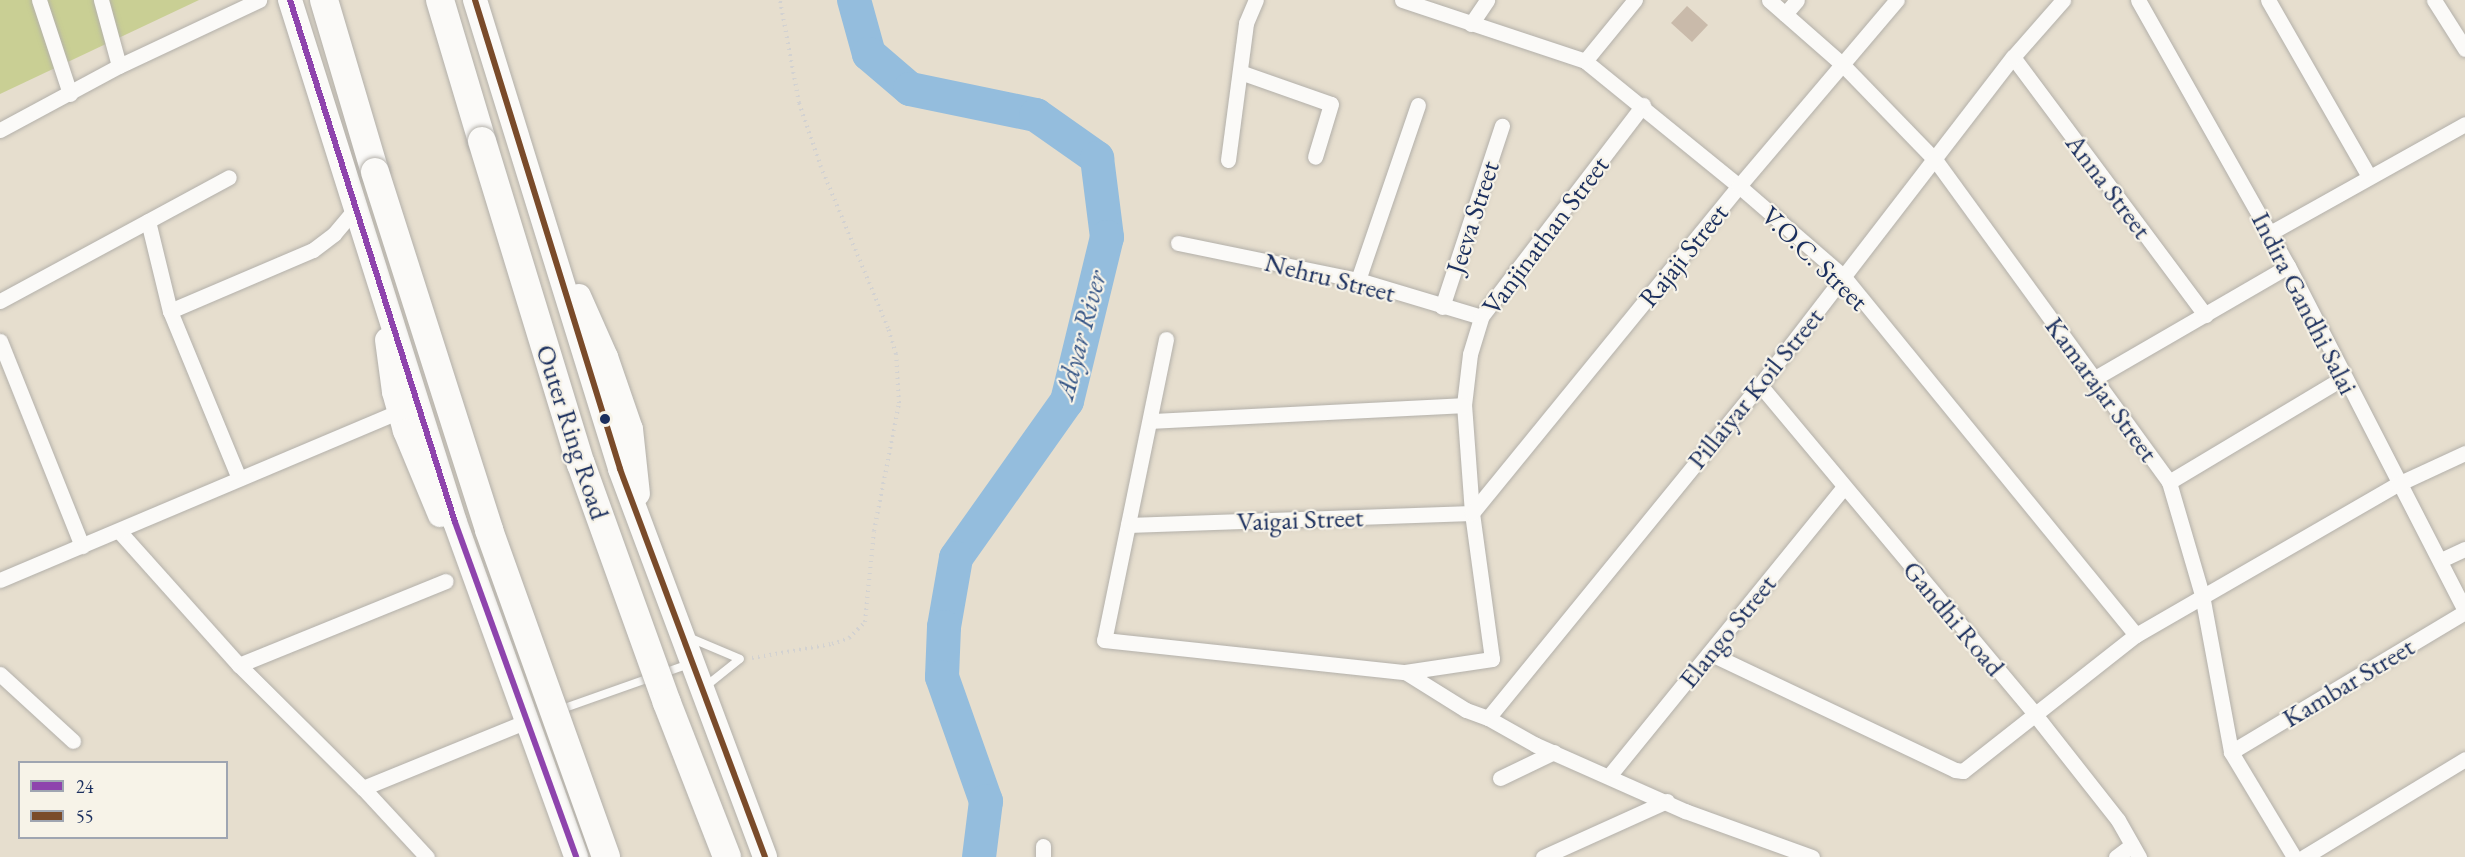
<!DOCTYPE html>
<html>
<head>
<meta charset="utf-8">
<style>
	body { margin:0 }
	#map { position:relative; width:2465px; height:857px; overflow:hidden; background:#e6dece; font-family:"EB Garamond",serif }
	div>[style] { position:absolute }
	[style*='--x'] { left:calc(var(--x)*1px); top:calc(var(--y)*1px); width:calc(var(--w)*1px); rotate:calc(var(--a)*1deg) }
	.green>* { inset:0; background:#c9cf94 }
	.river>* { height:34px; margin:-17px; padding:0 17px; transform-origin:17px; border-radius:17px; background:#94bddd }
	.building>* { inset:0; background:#c9baaa }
	.path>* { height:4px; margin-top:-2px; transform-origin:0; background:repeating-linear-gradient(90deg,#d3d2d1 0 1.5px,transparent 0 6px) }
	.roads { filter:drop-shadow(0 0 2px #b3b0aa) drop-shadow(0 0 2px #b3b0aa) }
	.service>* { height:8px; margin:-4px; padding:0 4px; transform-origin:4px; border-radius:4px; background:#fbfaf8 }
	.minor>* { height:15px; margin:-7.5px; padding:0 7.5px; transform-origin:7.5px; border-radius:7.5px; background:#fbfaf8 }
	.primary>* { height:24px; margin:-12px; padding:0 12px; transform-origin:12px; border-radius:12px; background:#fbfaf8 }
	.motorway>* { height:28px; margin:-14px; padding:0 14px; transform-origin:14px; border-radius:14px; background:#fbfaf8 }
	.bridges { filter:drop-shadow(0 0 2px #b3b0aa) drop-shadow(0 0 2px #b3b0aa) }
	.motorway-bridge>* { height:28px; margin:-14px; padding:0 14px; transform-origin:14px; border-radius:14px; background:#fbfaf8 }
	.bus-1>* { height:6px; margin:-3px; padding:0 3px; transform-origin:3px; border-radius:3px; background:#8e44ad }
	.bus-2>* { height:6px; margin:-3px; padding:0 3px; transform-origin:3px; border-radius:3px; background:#7a4b2a }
	.dots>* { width:16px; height:16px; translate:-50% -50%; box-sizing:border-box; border:3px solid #f7f3e8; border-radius:50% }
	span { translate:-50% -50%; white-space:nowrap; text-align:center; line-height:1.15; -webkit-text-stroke:4.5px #f7f3e8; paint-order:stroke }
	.street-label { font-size:27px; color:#1b2f5e }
	.water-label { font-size:28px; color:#355586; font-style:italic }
	.legend { position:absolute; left:18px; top:761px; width:210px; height:78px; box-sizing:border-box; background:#f7f3e8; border:2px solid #9fa5b1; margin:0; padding:8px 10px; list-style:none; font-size:18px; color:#1b2f5e }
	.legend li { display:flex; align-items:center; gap:12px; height:30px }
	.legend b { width:30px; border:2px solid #9fa5b1 }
</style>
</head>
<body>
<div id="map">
	<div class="green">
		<div style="clip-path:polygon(0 0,199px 0,0 94px)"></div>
	</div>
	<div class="river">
		<div style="--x:854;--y:0;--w:56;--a:74.5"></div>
		<div style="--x:869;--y:54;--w:54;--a:40.5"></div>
		<div style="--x:910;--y:89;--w:129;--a:11.7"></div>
		<div style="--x:1036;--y:115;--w:75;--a:35.2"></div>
		<div style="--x:1097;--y:158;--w:80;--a:82.8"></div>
		<div style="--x:1107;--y:237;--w:169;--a:103.7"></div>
		<div style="--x:1067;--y:401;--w:192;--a:125.3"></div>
		<div style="--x:956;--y:558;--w:70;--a:99.9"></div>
		<div style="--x:944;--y:627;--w:50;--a:92.3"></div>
		<div style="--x:942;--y:677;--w:132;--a:70.5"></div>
		<div style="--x:986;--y:801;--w:56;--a:97.1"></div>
	</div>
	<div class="building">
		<div style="clip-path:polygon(1687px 6px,1708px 25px,1692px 42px,1671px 23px)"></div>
	</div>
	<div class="path">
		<div style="--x:752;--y:658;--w:81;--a:-9.9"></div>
		<div style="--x:832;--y:644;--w:18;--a:-19"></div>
		<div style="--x:849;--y:638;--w:23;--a:-45"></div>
		<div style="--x:865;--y:622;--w:91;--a:-84.4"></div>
		<div style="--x:874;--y:531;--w:130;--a:-78.9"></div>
		<div style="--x:899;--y:403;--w:49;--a:-93.5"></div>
		<div style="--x:896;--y:354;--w:27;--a:-107"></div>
		<div style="--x:888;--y:328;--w:174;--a:-112.6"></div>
		<div style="--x:821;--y:167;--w:68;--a:-109"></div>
		<div style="--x:799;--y:103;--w:105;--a:-100.5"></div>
	</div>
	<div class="roads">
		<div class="service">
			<div style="--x:688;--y:637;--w:56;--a:22.9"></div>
			<div style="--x:706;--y:686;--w:43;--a:-38.5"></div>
			<div style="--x:559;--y:710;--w:138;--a:-19.5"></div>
		</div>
		<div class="minor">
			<div style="--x:39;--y:0;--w:99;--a:71.7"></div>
			<div style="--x:101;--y:0;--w:68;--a:74.7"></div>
			<div style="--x:1402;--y:0;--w:193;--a:18.4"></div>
			<div style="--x:1585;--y:61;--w:198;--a:39.1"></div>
			<div style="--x:1739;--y:186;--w:139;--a:40.9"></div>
			<div style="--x:1844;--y:277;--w:462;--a:50.8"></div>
			<div style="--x:1769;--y:0;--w:98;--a:41.3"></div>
			<div style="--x:1843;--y:65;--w:134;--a:45.9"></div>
			<div style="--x:1936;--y:161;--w:397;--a:54"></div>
			<div style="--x:2169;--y:482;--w:118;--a:73.7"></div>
			<div style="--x:2202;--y:595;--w:160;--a:79.5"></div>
			<div style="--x:2231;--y:752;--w:122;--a:59"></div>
			<div style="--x:2138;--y:0;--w:305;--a:60.6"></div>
			<div style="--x:2288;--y:266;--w:387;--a:62.8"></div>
			<div style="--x:2268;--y:0;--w:203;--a:60.2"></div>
			<div style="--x:2434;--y:0;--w:58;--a:57.7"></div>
			<div style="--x:1785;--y:14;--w:18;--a:-49"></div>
			<div style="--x:1471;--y:24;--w:29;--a:-56"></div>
			<div style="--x:2013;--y:57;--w:322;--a:53.3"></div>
			<div style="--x:1585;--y:61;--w:79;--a:-50.7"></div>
			<div style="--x:1240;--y:72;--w:96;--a:19.4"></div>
			<div style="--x:1331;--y:104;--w:55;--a:106.8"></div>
			<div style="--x:0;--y:130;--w:135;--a:-28.3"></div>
			<div style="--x:119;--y:66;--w:155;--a:-25.2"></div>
			<div style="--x:1228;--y:160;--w:138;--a:-82.5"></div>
			<div style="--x:1246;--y:23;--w:25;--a:-67"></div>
			<div style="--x:148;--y:221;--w:93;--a:76.3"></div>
			<div style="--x:170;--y:311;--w:181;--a:67.6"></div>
			<div style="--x:2270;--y:233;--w:223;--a:-29.2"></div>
			<div style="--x:1178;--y:243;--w:184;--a:11.6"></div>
			<div style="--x:1358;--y:280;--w:128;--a:16.7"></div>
			<div style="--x:1358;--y:280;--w:185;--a:-71.1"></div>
			<div style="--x:0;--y:301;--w:260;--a:-28.4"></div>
			<div style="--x:1442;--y:307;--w:191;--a:-71.7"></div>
			<div style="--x:170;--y:311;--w:155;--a:-23.1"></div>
			<div style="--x:313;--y:250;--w:26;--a:-37"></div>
			<div style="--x:334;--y:234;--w:34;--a:-50"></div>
			<div style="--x:1166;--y:339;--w:307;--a:101.6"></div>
			<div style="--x:1104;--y:640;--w:303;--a:6.1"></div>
			<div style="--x:1405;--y:672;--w:88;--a:-8.5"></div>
			<div style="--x:1492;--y:659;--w:147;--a:-97.8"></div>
			<div style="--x:1472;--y:513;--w:108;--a:-94.2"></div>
			<div style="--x:1464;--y:405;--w:51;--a:-83.3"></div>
			<div style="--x:1470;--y:354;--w:39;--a:-73"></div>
			<div style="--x:1481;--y:317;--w:267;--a:-52.6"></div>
			<div style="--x:0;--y:341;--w:221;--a:68.2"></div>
			<div style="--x:2095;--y:378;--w:223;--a:-30.1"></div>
			<div style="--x:1760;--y:385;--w:426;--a:50.1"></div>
			<div style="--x:2033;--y:712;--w:137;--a:51.8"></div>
			<div style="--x:2118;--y:820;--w:43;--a:60.4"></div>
			<div style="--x:1151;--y:421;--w:313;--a:-2.9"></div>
			<div style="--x:2169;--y:482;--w:203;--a:-30.9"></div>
			<div style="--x:1128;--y:525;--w:344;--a:-2"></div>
			<div style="--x:1472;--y:513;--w:422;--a:-50.8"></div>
			<div style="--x:1739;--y:186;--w:244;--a:-49.7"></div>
			<div style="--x:119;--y:531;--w:180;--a:48.2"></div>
			<div style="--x:239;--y:665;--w:175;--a:44.8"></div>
			<div style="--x:363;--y:788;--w:177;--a:-22.2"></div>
			<div style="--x:2441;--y:560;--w:26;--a:-25"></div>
			<div style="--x:0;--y:580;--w:434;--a:-22.9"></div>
			<div style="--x:1709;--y:653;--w:272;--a:25.4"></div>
			<div style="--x:1955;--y:770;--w:8;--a:7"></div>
			<div style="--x:1963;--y:771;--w:220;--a:-38.2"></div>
			<div style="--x:2136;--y:635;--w:302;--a:-30"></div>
			<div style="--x:2398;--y:484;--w:74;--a:-24.8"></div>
			<div style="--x:239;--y:665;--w:223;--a:-22.1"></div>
			<div style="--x:1405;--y:672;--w:72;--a:31.9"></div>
			<div style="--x:1466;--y:710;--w:23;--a:20"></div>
			<div style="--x:1488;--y:718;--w:55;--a:29.4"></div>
			<div style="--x:1536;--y:745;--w:163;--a:23.9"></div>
			<div style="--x:1685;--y:811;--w:135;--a:19.9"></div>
			<div style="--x:0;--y:674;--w:99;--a:42.5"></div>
			<div style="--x:1488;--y:718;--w:430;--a:-50.8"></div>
			<div style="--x:1760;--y:385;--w:414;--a:-52.4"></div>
			<div style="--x:2013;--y:57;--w:76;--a:-48.7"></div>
			<div style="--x:2231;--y:752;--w:273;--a:-30.9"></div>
			<div style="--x:1609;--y:776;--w:372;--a:-50.9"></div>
			<div style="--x:1500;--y:778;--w:60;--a:-25.7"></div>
			<div style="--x:363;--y:788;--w:94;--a:47.2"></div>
			<div style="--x:1043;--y:857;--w:11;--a:-90"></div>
			<div style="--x:1543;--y:857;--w:136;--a:-24.3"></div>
			<div style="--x:2116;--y:857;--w:20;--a:-37"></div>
			<div style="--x:2304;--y:857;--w:188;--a:-31.3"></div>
		</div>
		<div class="primary">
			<div style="--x:290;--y:0;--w:547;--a:72.46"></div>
			<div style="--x:455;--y:522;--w:356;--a:70.1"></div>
			<div style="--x:475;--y:0;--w:491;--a:72.8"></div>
			<div style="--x:620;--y:469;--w:414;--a:69.5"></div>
			<div style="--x:579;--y:296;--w:67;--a:66.1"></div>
			<div style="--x:606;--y:357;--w:76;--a:70.9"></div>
			<div style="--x:631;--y:429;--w:65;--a:83.9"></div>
			<div style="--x:387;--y:340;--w:52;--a:82.3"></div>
			<div style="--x:394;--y:392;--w:41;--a:74.2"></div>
			<div style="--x:405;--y:431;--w:91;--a:67.4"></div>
		</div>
		<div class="motorway">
			<div style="--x:324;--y:0;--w:179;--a:73.5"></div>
			<div style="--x:440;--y:0;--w:147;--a:73.4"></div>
		</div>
	</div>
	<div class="bridges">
		<div class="motorway-bridge">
			<div style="--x:482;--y:141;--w:338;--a:73"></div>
			<div style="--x:581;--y:464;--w:254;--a:70.2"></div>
			<div style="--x:667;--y:703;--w:165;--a:68.7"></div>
			<div style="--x:375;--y:172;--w:376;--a:72.3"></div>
			<div style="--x:489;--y:530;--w:347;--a:70.3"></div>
		</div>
	</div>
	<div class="bus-1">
		<div style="--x:290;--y:0;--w:547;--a:72.46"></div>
		<div style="--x:455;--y:522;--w:356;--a:70.1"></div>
	</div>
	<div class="bus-2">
		<div style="--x:475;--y:0;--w:491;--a:72.8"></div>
		<div style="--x:620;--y:469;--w:414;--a:69.5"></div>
	</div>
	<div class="dots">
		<div style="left:605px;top:419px;background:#1b2f5e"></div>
	</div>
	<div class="street-label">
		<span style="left:2109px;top:186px;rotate:53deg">Anna Street</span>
		<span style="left:1472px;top:217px;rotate:-72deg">Jeeva Street</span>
		<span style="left:1545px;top:235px;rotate:-53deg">Vanjinathan Street</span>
		<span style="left:1683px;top:255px;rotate:-51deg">Rajaji Street</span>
		<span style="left:1815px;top:258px;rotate:44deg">V.O.C. Street</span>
		<span style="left:1330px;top:277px;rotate:14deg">Nehru Street</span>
		<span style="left:2305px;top:303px;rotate:63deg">Indira Gandhi Salai</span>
		<span style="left:1755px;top:388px;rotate:-51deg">Pillaiyar Koil Street</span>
		<span style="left:2102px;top:389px;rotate:54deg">Kamarajar Street</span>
		<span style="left:573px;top:432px;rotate:72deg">Outer Ring Road</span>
		<span style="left:1300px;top:519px;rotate:-2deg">Vaigai Street</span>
		<span style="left:1954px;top:618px;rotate:50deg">Gandhi Road</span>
		<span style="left:1727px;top:631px;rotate:-51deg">Elango Street</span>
		<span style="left:2348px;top:682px;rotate:-31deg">Kambar Street</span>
	</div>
	<div class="water-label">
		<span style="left:1080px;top:335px;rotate:-75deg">Adyar River</span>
	</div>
	<ul class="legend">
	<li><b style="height:8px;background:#8e44ad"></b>24</li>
	<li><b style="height:8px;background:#7a4b2a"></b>55</li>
	</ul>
</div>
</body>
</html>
